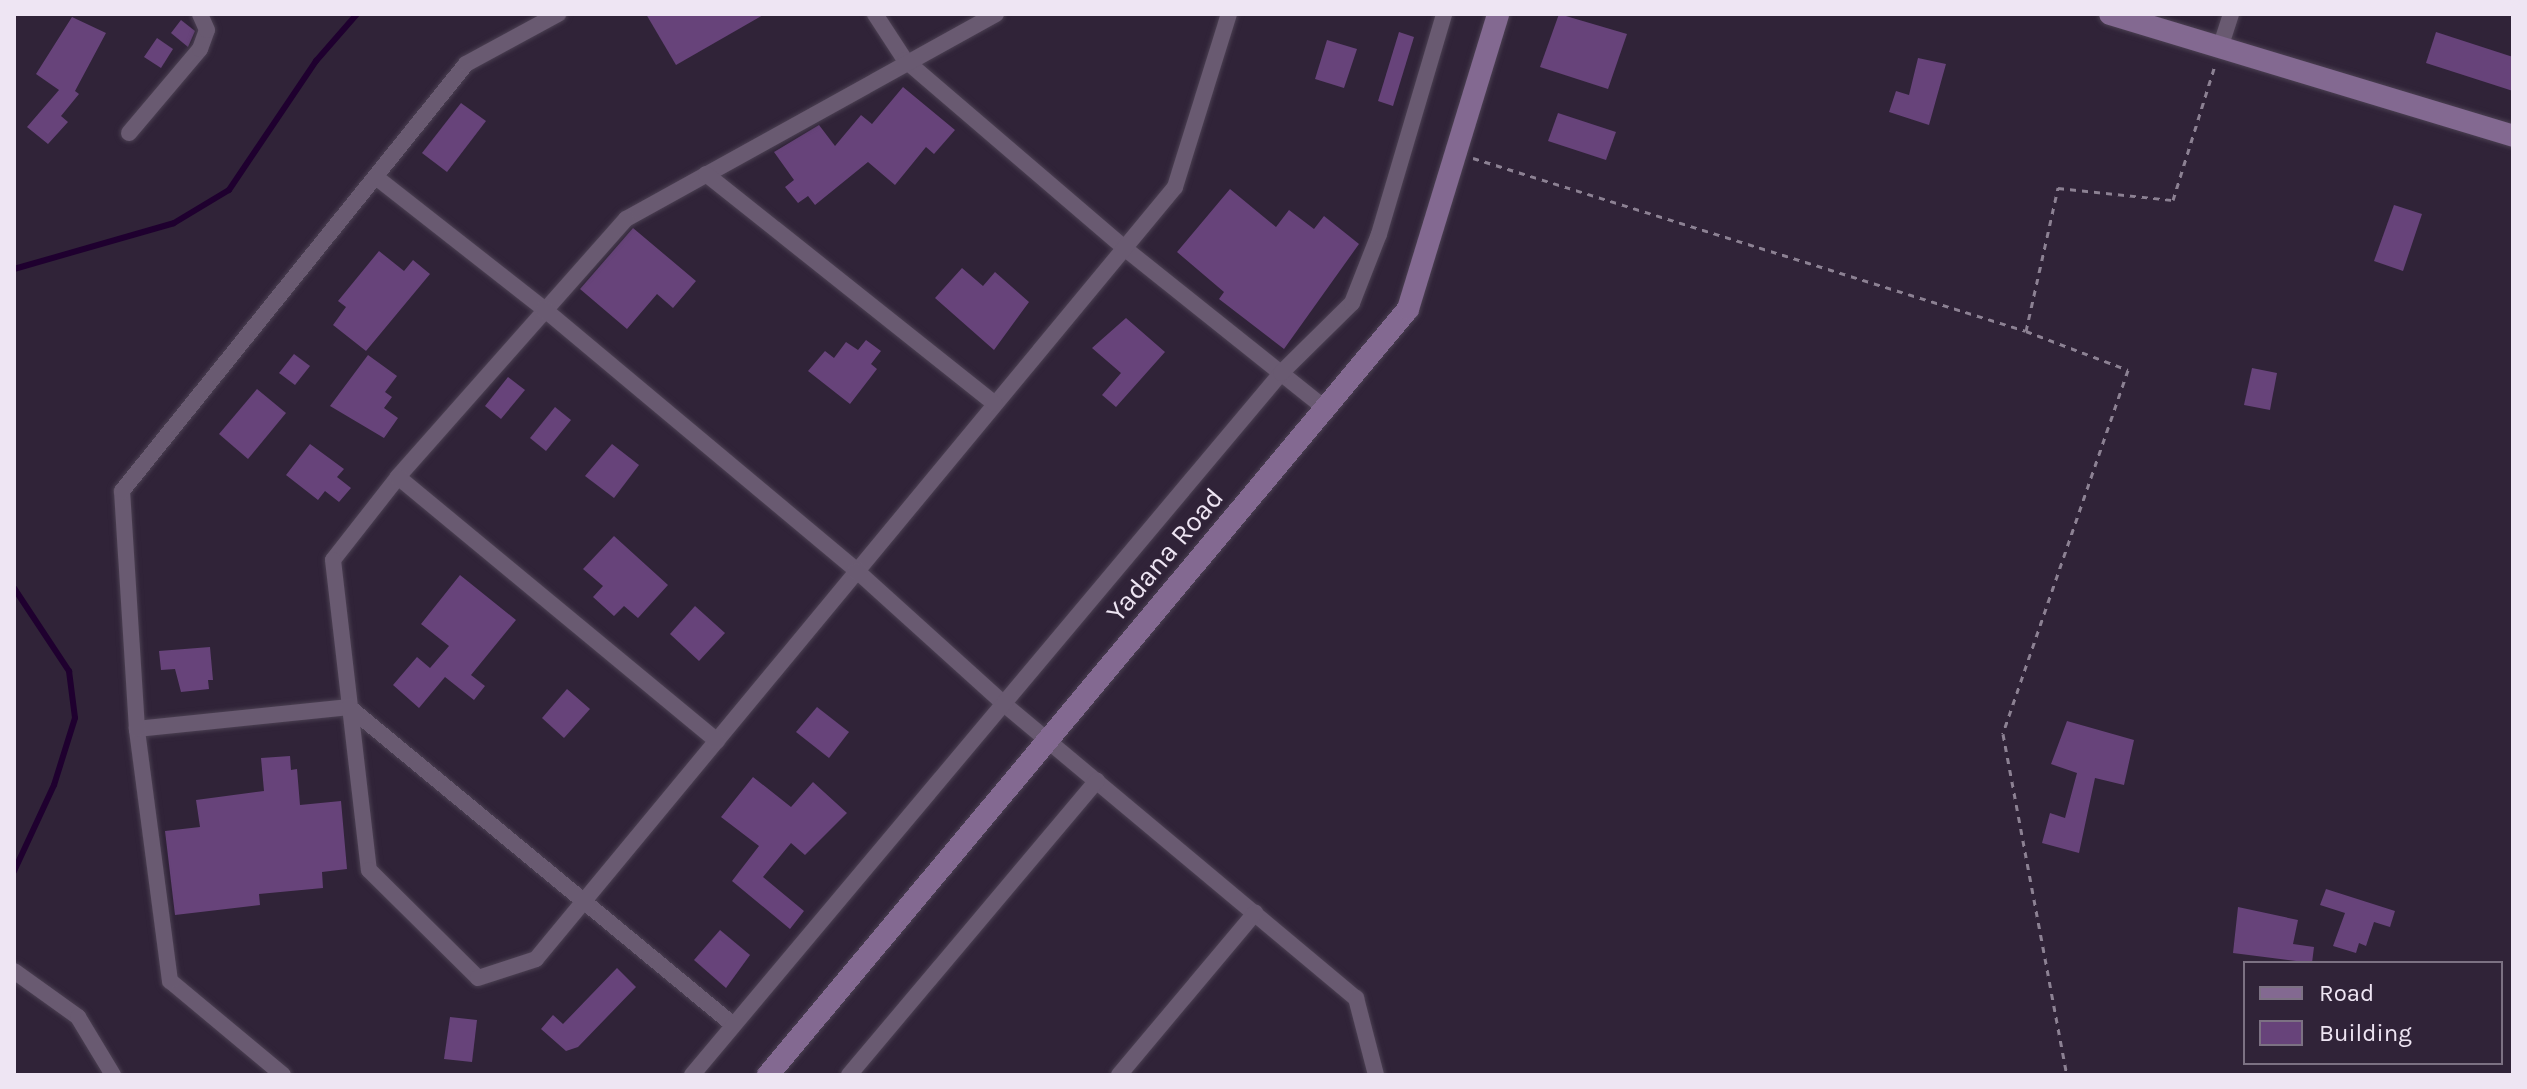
<!DOCTYPE html>
<html>
<head>
<meta charset="utf-8">
<style>
	body { margin:0 }
	#map { position:relative; width:2527px; height:1089px; overflow:hidden; background:#302338; font-family:Karla,sans-serif }
	div>[style] { position:absolute }
	[style*='--x'] { left:calc(var(--x)*1px); top:calc(var(--y)*1px); width:calc(var(--w)*1px); rotate:calc(var(--a)*1deg) }
	.stream>* { height:6px; margin:-3px; padding:0 3px; transform-origin:3px; border-radius:3px; background:#1f002f }
	.building>* { inset:0; background:#67437a }
	.path>* { height:3px; margin-top:-1.5px; transform-origin:0; background:repeating-linear-gradient(90deg,#8c8193 0 6px,transparent 0 12px) }
	.roads { filter:drop-shadow(0 0 2px #4b4052) drop-shadow(0 0 2px #4b4052) }
	.street>* { height:16px; margin:-8px; padding:0 8px; transform-origin:8px; border-radius:8px; background:#695a71 }
	.secondary>* { height:22px; margin:-11px; padding:0 11px; transform-origin:11px; border-radius:11px; background:#836991 }
	span { translate:-50% -50%; white-space:nowrap; text-align:center; line-height:1.15; -webkit-text-stroke:7px #302338; paint-order:stroke }
	.street-label { font-size:28px; color:#eee5f3 }
	.frame { position:absolute; inset:0; border:16px solid #eee5f3; pointer-events:none }
	.legend { position:absolute; left:2243px; top:961px; width:260px; height:104px; box-sizing:border-box; background:#302338; border:2px solid #7c7183; margin:0; padding:10px 14px; list-style:none; font-size:24px; color:#eee5f3 }
	.legend li { display:flex; align-items:center; gap:16px; height:40px }
	.legend b { width:40px; border:2px solid #7c7183 }
</style>
</head>
<body>
<div id="map">
	<div class="stream">
		<div style="--x:14;--y:269;--w:166;--a:-16"></div>
		<div style="--x:174;--y:223;--w:64;--a:-31"></div>
		<div style="--x:229;--y:190;--w:156;--a:-56"></div>
		<div style="--x:316;--y:61;--w:62;--a:-48.9"></div>
		<div style="--x:14;--y:588;--w:100;--a:56.5"></div>
		<div style="--x:69;--y:671;--w:47;--a:82.7"></div>
		<div style="--x:75;--y:718;--w:70;--a:107.4"></div>
		<div style="--x:54;--y:785;--w:95;--a:114.9"></div>
	</div>
	<div class="building">
		<div style="clip-path:polygon(646px 14px,765px 14px,676px 65px)"></div>
		<div style="clip-path:polygon(1559px 14px,1627px 34px,1608px 89px,1540px 67px)"></div>
		<div style="clip-path:polygon(72px 17px,106px 33px,75px 91px,79px 94px,61px 116px,68px 122px,48px 144px,27px 127px,59px 90px,36px 74px)"></div>
		<div style="clip-path:polygon(181px 20px,195px 31px,188px 47px,171px 33px)"></div>
		<div style="clip-path:polygon(1399px 32px,1414px 37px,1393px 106px,1378px 101px)"></div>
		<div style="clip-path:polygon(2436px 32px,2513px 57px,2513px 91px,2426px 63px)"></div>
		<div style="clip-path:polygon(157px 38px,173px 49px,161px 68px,144px 57px)"></div>
		<div style="clip-path:polygon(1327px 40px,1357px 49px,1344px 88px,1315px 79px)"></div>
		<div style="clip-path:polygon(1918px 58px,1946px 64px,1929px 125px,1889px 112px,1896px 91px,1909px 95px)"></div>
		<div style="clip-path:polygon(903px 87px,955px 130px,934px 154px,926px 147px,895px 185px,868px 162px,815px 205px,808px 196px,798px 203px,785px 187px,794px 180px,774px 152px,819px 125px,835px 146px,861px 115px,872px 124px)"></div>
		<div style="clip-path:polygon(461px 103px,486px 121px,447px 172px,422px 153px)"></div>
		<div style="clip-path:polygon(1558px 113px,1616px 132px,1606px 160px,1548px 141px)"></div>
		<div style="clip-path:polygon(1230px 189px,1276px 227px,1289px 210px,1314px 229px,1324px 216px,1359px 244px,1284px 349px,1219px 299px,1224px 292px,1177px 252px)"></div>
		<div style="clip-path:polygon(2394px 205px,2422px 214px,2403px 271px,2374px 261px)"></div>
		<div style="clip-path:polygon(633px 228px,696px 281px,673px 308px,657px 294px,627px 329px,580px 289px)"></div>
		<div style="clip-path:polygon(379px 251px,404px 271px,413px 260px,430px 274px,366px 351px,333px 325px,346px 307px,338px 301px)"></div>
		<div style="clip-path:polygon(962px 268px,983px 286px,995px 272px,1029px 302px,994px 350px,935px 298px)"></div>
		<div style="clip-path:polygon(1126px 318px,1165px 352px,1116px 407px,1102px 395px,1121px 373px,1092px 348px)"></div>
		<div style="clip-path:polygon(866px 340px,881px 351px,871px 364px,877px 369px,850px 404px,808px 371px,825px 351px,834px 358px,846px 342px,858px 350px)"></div>
		<div style="clip-path:polygon(294px 354px,310px 366px,295px 385px,279px 373px)"></div>
		<div style="clip-path:polygon(368px 355px,397px 376px,385px 392px,392px 397px,384px 408px,398px 418px,384px 438px,330px 406px)"></div>
		<div style="clip-path:polygon(2252px 368px,2277px 373px,2270px 410px,2244px 405px)"></div>
		<div style="clip-path:polygon(508px 377px,525px 390px,501px 419px,485px 406px)"></div>
		<div style="clip-path:polygon(257px 389px,286px 413px,248px 459px,219px 434px)"></div>
		<div style="clip-path:polygon(555px 407px,571px 420px,546px 451px,530px 438px)"></div>
		<div style="clip-path:polygon(310px 444px,344px 469px,337px 477px,351px 488px,339px 502px,325px 491px,318px 500px,286px 475px)"></div>
		<div style="clip-path:polygon(612px 444px,639px 465px,614px 498px,585px 476px)"></div>
		<div style="clip-path:polygon(614px 536px,668px 585px,638px 618px,624px 606px,614px 616px,593px 597px,603px 586px,583px 569px)"></div>
		<div style="clip-path:polygon(460px 575px,516px 620px,471px 675px,485px 686px,474px 700px,445px 677px,419px 708px,393px 685px,417px 657px,430px 668px,449px 646px,421px 624px)"></div>
		<div style="clip-path:polygon(695px 606px,725px 633px,699px 661px,670px 634px)"></div>
		<div style="clip-path:polygon(210px 647px,213px 680px,208px 680px,209px 689px,181px 692px,175px 669px,161px 670px,159px 651px)"></div>
		<div style="clip-path:polygon(567px 689px,590px 709px,564px 738px,542px 718px)"></div>
		<div style="clip-path:polygon(817px 707px,849px 732px,829px 758px,796px 732px)"></div>
		<div style="clip-path:polygon(2067px 721px,2134px 740px,2124px 785px,2095px 778px,2079px 853px,2042px 843px,2050px 813px,2065px 818px,2077px 773px,2051px 764px)"></div>
		<div style="clip-path:polygon(290px 756px,291px 770px,297px 769px,300px 805px,341px 801px,347px 869px,322px 872px,323px 888px,259px 894px,260px 905px,175px 915px,165px 831px,200px 827px,196px 800px,264px 791px,261px 758px)"></div>
		<div style="clip-path:polygon(753px 777px,791px 807px,813px 782px,847px 813px,805px 855px,791px 843px,763px 877px,804px 911px,790px 929px,732px 881px,759px 846px,721px 817px)"></div>
		<div style="clip-path:polygon(2326px 889px,2395px 911px,2390px 927px,2374px 922px,2366px 946px,2359px 943px,2356px 953px,2333px 946px,2345px 913px,2320px 905px)"></div>
		<div style="clip-path:polygon(2238px 907px,2298px 920px,2293px 944px,2314px 947px,2312px 963px,2233px 953px)"></div>
		<div style="clip-path:polygon(720px 930px,750px 955px,726px 988px,694px 960px)"></div>
		<div style="clip-path:polygon(617px 968px,636px 987px,578px 1047px,566px 1051px,541px 1029px,553px 1015px,563px 1024px)"></div>
		<div style="clip-path:polygon(450px 1017px,477px 1020px,472px 1062px,444px 1059px)"></div>
	</div>
	<div class="path">
		<div style="--x:1473;--y:158;--w:579;--a:17.37"></div>
		<div style="--x:2026;--y:331;--w:109;--a:20.9"></div>
		<div style="--x:2128;--y:370;--w:385;--a:109"></div>
		<div style="--x:2003;--y:734;--w:347;--a:79.4"></div>
		<div style="--x:2026;--y:331;--w:147;--a:-77.4"></div>
		<div style="--x:2058;--y:188;--w:116;--a:6"></div>
		<div style="--x:2173;--y:200;--w:138;--a:-72.7"></div>
	</div>
	<div class="roads">
		<div class="street">
			<div style="--x:875;--y:14;--w:55;--a:56.9"></div>
			<div style="--x:905;--y:60;--w:287;--a:40.6"></div>
			<div style="--x:1123;--y:247;--w:258;--a:38.6"></div>
			<div style="--x:996;--y:14;--w:423;--a:151"></div>
			<div style="--x:626;--y:219;--w:344;--a:131.5"></div>
			<div style="--x:398;--y:477;--w:105;--a:128.1"></div>
			<div style="--x:333;--y:560;--w:312;--a:83.4"></div>
			<div style="--x:369;--y:870;--w:153;--a:44.7"></div>
			<div style="--x:478;--y:978;--w:61;--a:-18.1"></div>
			<div style="--x:536;--y:959;--w:1002;--a:-50.38"></div>
			<div style="--x:1175;--y:187;--w:181;--a:-72.7"></div>
			<div style="--x:2220;--y:48;--w:36;--a:-72"></div>
			<div style="--x:129;--y:133;--w:110;--a:-49.8"></div>
			<div style="--x:200;--y:49;--w:20;--a:-70"></div>
			<div style="--x:207;--y:30;--w:17;--a:-114"></div>
			<div style="--x:706;--y:174;--w:369;--a:38.5"></div>
			<div style="--x:377;--y:178;--w:212;--a:38.1"></div>
			<div style="--x:544;--y:309;--w:408;--a:39.9"></div>
			<div style="--x:857;--y:571;--w:198;--a:42.1"></div>
			<div style="--x:1004;--y:704;--w:459;--a:39.9"></div>
			<div style="--x:1356;--y:998;--w:80;--a:75.4"></div>
			<div style="--x:398;--y:477;--w:414;--a:39.6"></div>
			<div style="--x:137;--y:729;--w:213;--a:-5.9"></div>
			<div style="--x:349;--y:707;--w:499;--a:39.6"></div>
			<div style="--x:14;--y:971;--w:79;--a:35.7"></div>
			<div style="--x:78;--y:1017;--w:68;--a:58.9"></div>
			<div style="--x:283;--y:1075;--w:147;--a:-140.2"></div>
			<div style="--x:170;--y:981;--w:254;--a:-97.5"></div>
			<div style="--x:137;--y:729;--w:238;--a:-93.6"></div>
			<div style="--x:122;--y:491;--w:548;--a:-51.14"></div>
			<div style="--x:466;--y:64;--w:105;--a:-28.5"></div>
			<div style="--x:692;--y:1075;--w:916;--a:-50"></div>
			<div style="--x:1281;--y:373;--w:100;--a:-44.6"></div>
			<div style="--x:1352;--y:303;--w:74;--a:-68.6"></div>
			<div style="--x:1379;--y:234;--w:229;--a:-73.5"></div>
			<div style="--x:849;--y:1075;--w:385;--a:-49.9"></div>
			<div style="--x:1119;--y:1075;--w:212;--a:-50"></div>
		</div>
		<div class="secondary">
			<div style="--x:2110;--y:14;--w:421;--a:16.8"></div>
			<div style="--x:768;--y:1075;--w:998;--a:-50.12"></div>
			<div style="--x:1408;--y:309;--w:308;--a:-73"></div>
		</div>
	</div>
	<div class="street-label">
		<span style="left:1165px;top:555px;rotate:-50deg">Yadana Road</span>
	</div>
	<div class="frame"></div>
	<ul class="legend">
	<li><b style="height:10px;background:#836991"></b>Road</li>
	<li><b style="height:22px;background:#67437a"></b>Building</li>
	</ul>
</div>
</body>
</html>
